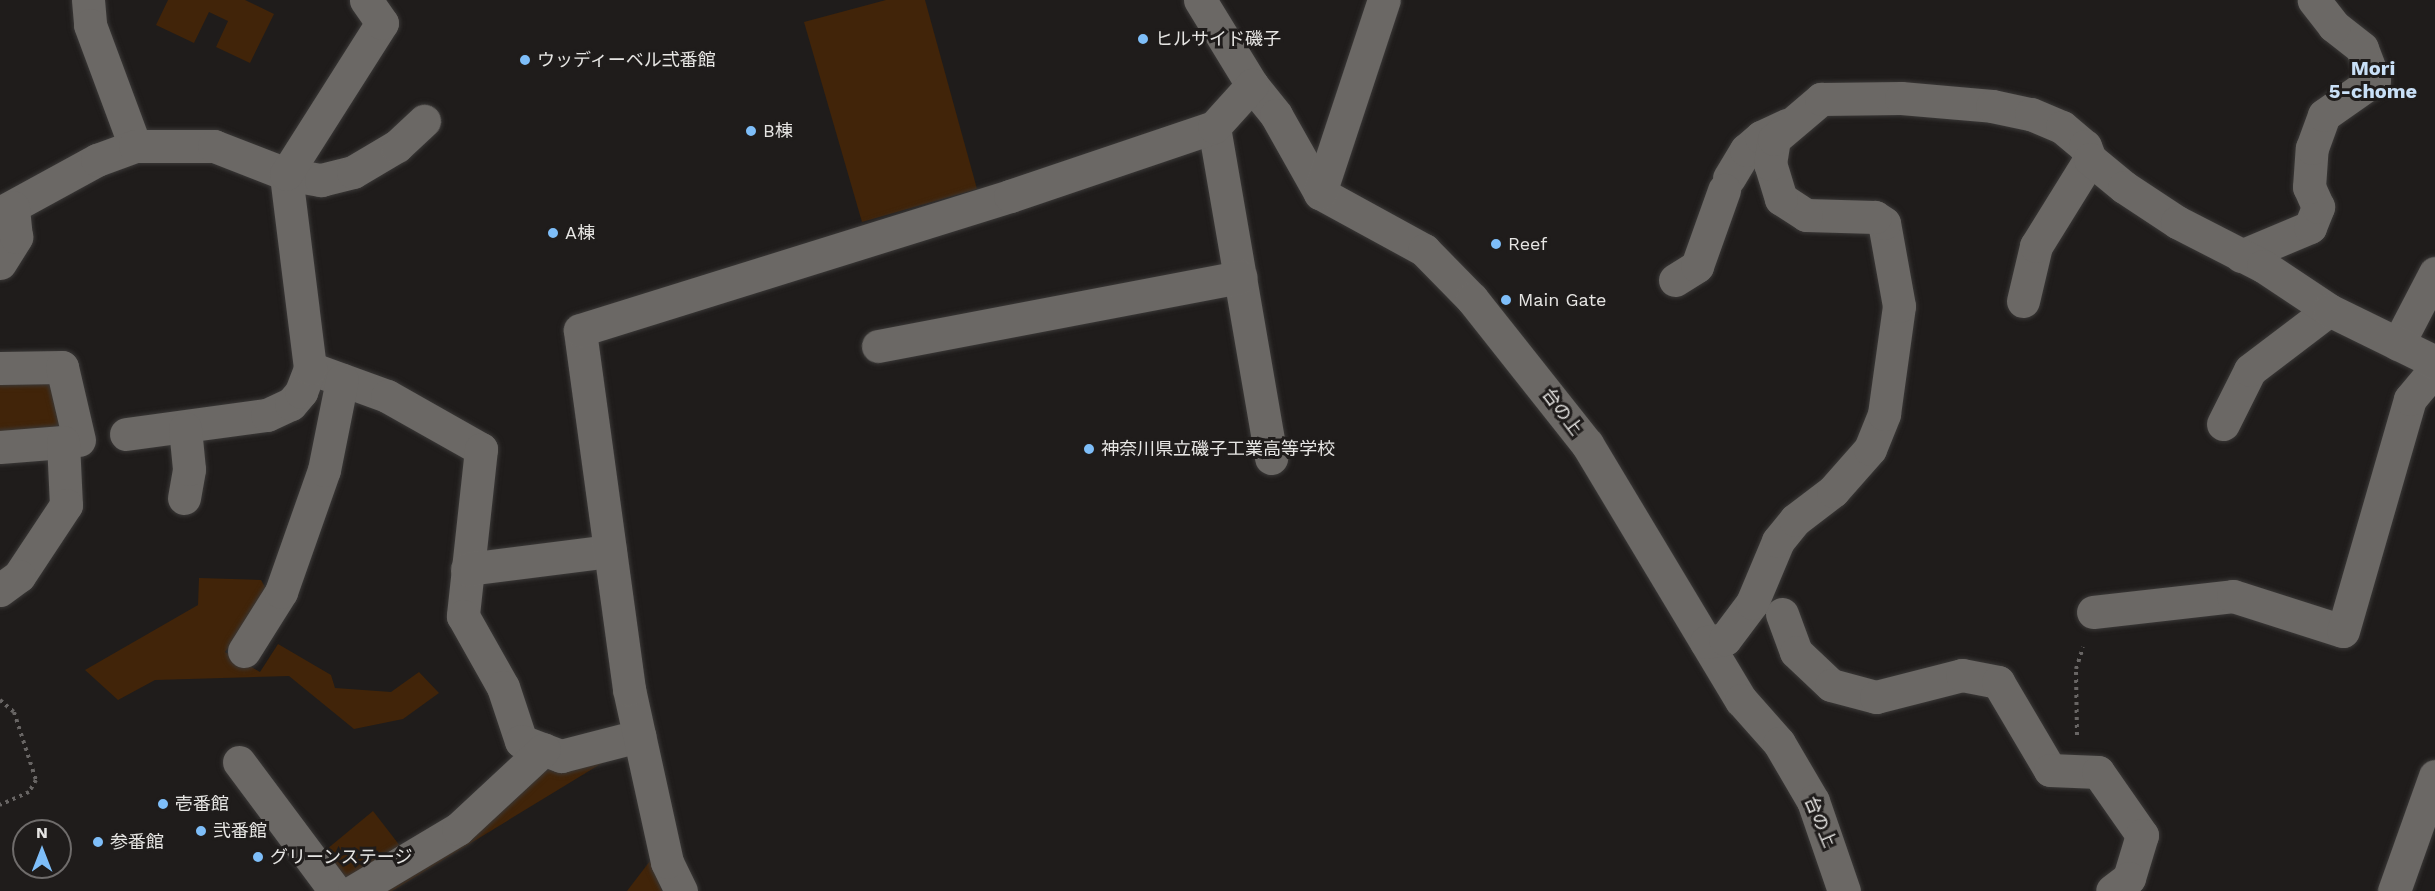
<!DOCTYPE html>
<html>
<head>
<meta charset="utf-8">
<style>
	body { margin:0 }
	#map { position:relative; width:2435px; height:891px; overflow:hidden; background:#1f1c1b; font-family:"Work Sans","Noto Sans JP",sans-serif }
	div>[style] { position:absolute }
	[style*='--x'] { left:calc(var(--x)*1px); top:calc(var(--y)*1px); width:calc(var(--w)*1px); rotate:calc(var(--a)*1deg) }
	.green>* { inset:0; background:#412409 }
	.path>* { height:4px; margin-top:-2px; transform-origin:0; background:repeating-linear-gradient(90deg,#686564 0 3px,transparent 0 7.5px) }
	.roads { filter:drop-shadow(0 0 2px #3a3837) drop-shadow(0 0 2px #3a3837) }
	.minor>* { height:33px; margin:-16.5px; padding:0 16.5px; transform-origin:16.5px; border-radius:16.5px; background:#6b6865 }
	.dots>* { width:16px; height:16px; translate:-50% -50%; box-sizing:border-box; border:3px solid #1f1c1b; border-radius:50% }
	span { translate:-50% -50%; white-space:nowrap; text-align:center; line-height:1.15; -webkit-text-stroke:6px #1f1c1b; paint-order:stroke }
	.poi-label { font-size:18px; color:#e6e5e3 }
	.left { translate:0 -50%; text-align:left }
	.street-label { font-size:18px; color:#e6e5e3 }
	.neighbourhood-label { font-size:20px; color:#c9e0f7; font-weight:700 }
	.north { position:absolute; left:12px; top:819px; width:60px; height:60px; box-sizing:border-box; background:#1f1c1b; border:2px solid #6f6c6b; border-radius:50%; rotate:0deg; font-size:16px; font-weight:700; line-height:24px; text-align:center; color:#e6e5e3 }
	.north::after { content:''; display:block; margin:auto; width:21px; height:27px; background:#7ebef9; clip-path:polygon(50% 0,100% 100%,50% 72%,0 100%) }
</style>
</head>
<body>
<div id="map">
	<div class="green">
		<div style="clip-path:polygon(168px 0,245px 0,274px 14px,250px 63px,216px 47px,228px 21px,209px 12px,194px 43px,156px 25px)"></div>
		<div style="clip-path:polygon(886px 0,925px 0,977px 189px,862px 222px,804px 22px)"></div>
		<div style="clip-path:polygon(58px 375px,70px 425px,0 432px,0 376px)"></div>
		<div style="clip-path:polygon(199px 578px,261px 580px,269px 594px,225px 652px,260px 672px,278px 644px,331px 675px,335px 688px,391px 692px,419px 672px,439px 693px,403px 719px,354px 729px,289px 676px,155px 680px,118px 700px,85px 670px,198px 605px)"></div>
		<div style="clip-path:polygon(612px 757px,392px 891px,372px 891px,539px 772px)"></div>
		<div style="clip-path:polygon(373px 811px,404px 851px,346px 883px,321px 854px)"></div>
		<div style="clip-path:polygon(650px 861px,662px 891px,627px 891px)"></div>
	</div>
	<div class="path">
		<div style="--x:0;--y:700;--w:18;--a:41"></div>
		<div style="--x:14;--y:712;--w:71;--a:72.1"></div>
		<div style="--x:36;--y:780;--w:14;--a:120"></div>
		<div style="--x:29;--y:792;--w:32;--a:156"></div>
		<div style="--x:2077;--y:735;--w:66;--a:-90.9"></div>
		<div style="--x:2076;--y:669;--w:23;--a:-72"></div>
	</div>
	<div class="roads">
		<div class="minor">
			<div style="--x:88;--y:0;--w:25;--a:85"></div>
			<div style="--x:90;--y:25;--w:129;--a:69.6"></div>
			<div style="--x:1200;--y:0;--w:100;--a:58.5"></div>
			<div style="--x:1252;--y:85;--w:38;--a:51"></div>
			<div style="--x:1276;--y:115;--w:90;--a:60.6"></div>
			<div style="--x:1320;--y:193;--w:119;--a:28.7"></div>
			<div style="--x:1424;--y:250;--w:69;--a:45.6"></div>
			<div style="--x:1472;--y:299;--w:185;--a:51.6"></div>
			<div style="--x:1587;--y:444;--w:299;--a:59"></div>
			<div style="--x:1741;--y:700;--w:57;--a:48.5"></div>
			<div style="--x:1779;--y:743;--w:67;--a:59.6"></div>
			<div style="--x:1813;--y:801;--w:95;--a:71"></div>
			<div style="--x:1214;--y:127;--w:336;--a:80.2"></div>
			<div style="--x:1729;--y:178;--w:33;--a:-59"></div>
			<div style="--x:1746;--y:150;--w:20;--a:-41"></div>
			<div style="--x:1761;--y:137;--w:29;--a:-25"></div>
			<div style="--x:1320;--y:193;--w:203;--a:-71.7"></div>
			<div style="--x:0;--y:213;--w:111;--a:-28.7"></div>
			<div style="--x:97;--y:160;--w:40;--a:-20.2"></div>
			<div style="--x:135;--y:146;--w:79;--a:0"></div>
			<div style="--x:214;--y:146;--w:77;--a:21.3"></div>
			<div style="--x:286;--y:174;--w:36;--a:10"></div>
			<div style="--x:321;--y:180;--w:33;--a:-14"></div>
			<div style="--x:353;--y:172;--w:51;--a:-30.6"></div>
			<div style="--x:397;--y:146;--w:37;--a:-43"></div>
			<div style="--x:2241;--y:256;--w:75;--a:-22.8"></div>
			<div style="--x:2310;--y:227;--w:22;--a:-68"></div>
			<div style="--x:2318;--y:207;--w:22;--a:-114"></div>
			<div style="--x:2309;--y:187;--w:39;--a:-86"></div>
			<div style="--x:2312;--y:148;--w:35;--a:-70"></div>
			<div style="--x:2324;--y:115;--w:61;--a:-35"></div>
			<div style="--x:2374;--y:80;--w:34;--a:-111"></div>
			<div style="--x:2362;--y:48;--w:36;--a:-142"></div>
			<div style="--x:2334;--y:26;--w:33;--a:-128"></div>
			<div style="--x:0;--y:263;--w:31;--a:-58"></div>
			<div style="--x:16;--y:237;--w:30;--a:-96"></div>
			<div style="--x:1675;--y:280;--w:26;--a:-32"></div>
			<div style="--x:1697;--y:266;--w:81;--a:-70.4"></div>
			<div style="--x:2023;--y:301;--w:57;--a:-76.7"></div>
			<div style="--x:2036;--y:246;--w:102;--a:-58.2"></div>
			<div style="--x:2398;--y:344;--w:80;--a:-62.5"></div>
			<div style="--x:878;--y:346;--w:369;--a:-10.8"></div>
			<div style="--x:0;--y:368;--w:62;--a:-0.9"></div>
			<div style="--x:62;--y:367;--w:75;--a:76.9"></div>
			<div style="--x:310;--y:368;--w:82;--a:20"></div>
			<div style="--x:387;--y:396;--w:108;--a:29.4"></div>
			<div style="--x:481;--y:449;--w:168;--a:96.2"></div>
			<div style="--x:463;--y:616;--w:81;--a:60.6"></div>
			<div style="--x:503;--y:687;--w:57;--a:71.6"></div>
			<div style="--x:521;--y:741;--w:43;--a:20.6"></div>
			<div style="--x:561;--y:756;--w:81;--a:-14.4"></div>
			<div style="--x:2223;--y:424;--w:60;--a:-63.4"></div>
			<div style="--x:2250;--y:370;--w:99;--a:-37.2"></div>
			<div style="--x:126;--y:434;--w:142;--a:-7.7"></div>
			<div style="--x:267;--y:415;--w:26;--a:-25"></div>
			<div style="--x:291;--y:404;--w:16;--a:-50"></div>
			<div style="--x:301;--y:392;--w:26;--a:-69"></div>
			<div style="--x:310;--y:368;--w:195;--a:-97.1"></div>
			<div style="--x:286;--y:174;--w:179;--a:-57.6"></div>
			<div style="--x:382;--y:23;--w:28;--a:-125"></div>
			<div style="--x:0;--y:447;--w:63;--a:-4.5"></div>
			<div style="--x:63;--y:442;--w:63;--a:87.3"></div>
			<div style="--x:66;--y:505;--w:85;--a:123.5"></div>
			<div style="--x:19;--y:576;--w:24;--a:144"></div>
			<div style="--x:184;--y:498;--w:29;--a:-80"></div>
			<div style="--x:189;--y:469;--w:41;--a:-95.6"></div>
			<div style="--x:467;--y:569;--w:144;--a:-7.2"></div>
			<div style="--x:2093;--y:612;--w:141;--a:-6.5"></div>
			<div style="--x:2233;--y:596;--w:115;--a:17.7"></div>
			<div style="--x:2343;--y:631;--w:241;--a:-73.9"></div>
			<div style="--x:2410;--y:399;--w:39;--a:-50"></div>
			<div style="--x:1782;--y:614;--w:40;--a:69.8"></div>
			<div style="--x:1796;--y:652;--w:48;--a:43.3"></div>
			<div style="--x:1831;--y:685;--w:47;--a:14.9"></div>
			<div style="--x:1876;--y:697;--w:89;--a:-14.3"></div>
			<div style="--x:1962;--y:675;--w:37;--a:11"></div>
			<div style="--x:1998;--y:682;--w:102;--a:59.4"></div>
			<div style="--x:2050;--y:770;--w:48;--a:2.4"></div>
			<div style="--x:2098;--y:772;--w:77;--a:55.1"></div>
			<div style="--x:2142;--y:835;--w:45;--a:106.8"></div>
			<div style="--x:2129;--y:878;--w:21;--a:143"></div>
			<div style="--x:1706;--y:642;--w:19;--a:-9"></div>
			<div style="--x:1725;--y:639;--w:45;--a:-53.1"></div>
			<div style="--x:1752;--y:603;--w:67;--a:-67.2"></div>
			<div style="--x:1778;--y:541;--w:27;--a:-51"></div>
			<div style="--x:1795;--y:520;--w:48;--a:-37.3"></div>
			<div style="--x:1833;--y:491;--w:56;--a:-48.6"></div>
			<div style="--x:1870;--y:449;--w:38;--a:-68"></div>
			<div style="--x:1884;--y:414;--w:109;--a:-82.1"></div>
			<div style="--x:1899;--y:306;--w:84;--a:-100.2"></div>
			<div style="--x:1884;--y:223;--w:11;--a:-146"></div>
			<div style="--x:1875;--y:217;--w:69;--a:-178.3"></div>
			<div style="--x:1806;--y:215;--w:30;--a:-147"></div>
			<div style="--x:1781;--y:199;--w:37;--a:-107"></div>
			<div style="--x:1770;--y:164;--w:25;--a:-81"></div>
			<div style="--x:1774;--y:139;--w:62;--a:-40.4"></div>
			<div style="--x:1821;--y:99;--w:80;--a:-0.7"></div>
			<div style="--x:1901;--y:98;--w:91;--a:5"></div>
			<div style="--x:1992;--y:106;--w:40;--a:12"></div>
			<div style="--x:2031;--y:114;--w:34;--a:23"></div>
			<div style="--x:2062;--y:127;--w:30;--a:40"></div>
			<div style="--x:2085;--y:146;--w:14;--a:69"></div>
			<div style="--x:2090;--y:159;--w:44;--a:39.5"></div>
			<div style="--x:2124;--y:187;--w:64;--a:33.4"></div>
			<div style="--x:2177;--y:222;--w:97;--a:27.1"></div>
			<div style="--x:2263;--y:266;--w:79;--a:33.7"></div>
			<div style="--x:2329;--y:310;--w:118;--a:26.1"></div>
			<div style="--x:244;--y:651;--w:70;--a:-57.9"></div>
			<div style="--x:281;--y:592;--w:129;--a:-70.6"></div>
			<div style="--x:324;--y:470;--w:92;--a:-78.7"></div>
			<div style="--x:239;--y:762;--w:161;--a:53.3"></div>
			<div style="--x:354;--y:891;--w:121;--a:-30.8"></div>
			<div style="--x:458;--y:829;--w:117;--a:-42.9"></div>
			<div style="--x:681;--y:891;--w:32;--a:-116"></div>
			<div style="--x:667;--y:862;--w:177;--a:-102.4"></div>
			<div style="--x:629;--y:689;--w:362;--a:-97.8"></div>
			<div style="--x:580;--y:330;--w:450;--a:-17.3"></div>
			<div style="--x:1010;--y:196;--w:215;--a:-18.7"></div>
			<div style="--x:1214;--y:127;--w:57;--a:-47.9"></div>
			<div style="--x:2394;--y:891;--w:122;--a:-70.4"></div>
		</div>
	</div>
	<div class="dots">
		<div style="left:1143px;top:39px;background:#7ebef9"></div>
		<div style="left:525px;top:60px;background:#7ebef9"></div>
		<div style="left:751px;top:131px;background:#7ebef9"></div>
		<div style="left:553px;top:233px;background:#7ebef9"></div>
		<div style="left:1496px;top:244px;background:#7ebef9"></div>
		<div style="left:1506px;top:300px;background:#7ebef9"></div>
		<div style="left:1089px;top:449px;background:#7ebef9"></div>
		<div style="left:163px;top:804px;background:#7ebef9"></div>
		<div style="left:201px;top:831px;background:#7ebef9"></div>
		<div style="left:98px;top:842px;background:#7ebef9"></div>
		<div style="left:258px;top:857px;background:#7ebef9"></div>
	</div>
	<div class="poi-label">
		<span class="left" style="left:1155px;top:39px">ヒルサイド磯子</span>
		<span class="left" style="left:537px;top:60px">ウッディーベル弍番館</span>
		<span class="left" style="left:763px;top:131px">B棟</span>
		<span class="left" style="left:565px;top:233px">A棟</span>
		<span class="left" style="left:1508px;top:244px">Reef</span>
		<span class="left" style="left:1518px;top:300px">Main Gate</span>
		<span class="left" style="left:1101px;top:449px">神奈川県立磯子工業高等学校</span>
		<span class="left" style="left:175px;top:804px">壱番館</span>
		<span class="left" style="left:213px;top:831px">弐番館</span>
		<span class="left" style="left:110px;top:842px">参番館</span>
		<span class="left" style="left:270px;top:857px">グリーンステージ</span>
	</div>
	<div class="street-label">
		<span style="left:1562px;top:412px;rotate:53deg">台の上</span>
		<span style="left:1820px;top:822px;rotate:67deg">台の上</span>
	</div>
	<div class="neighbourhood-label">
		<span style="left:2373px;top:80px">Mori<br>5-chome</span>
	</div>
	<div class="north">N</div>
</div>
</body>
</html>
